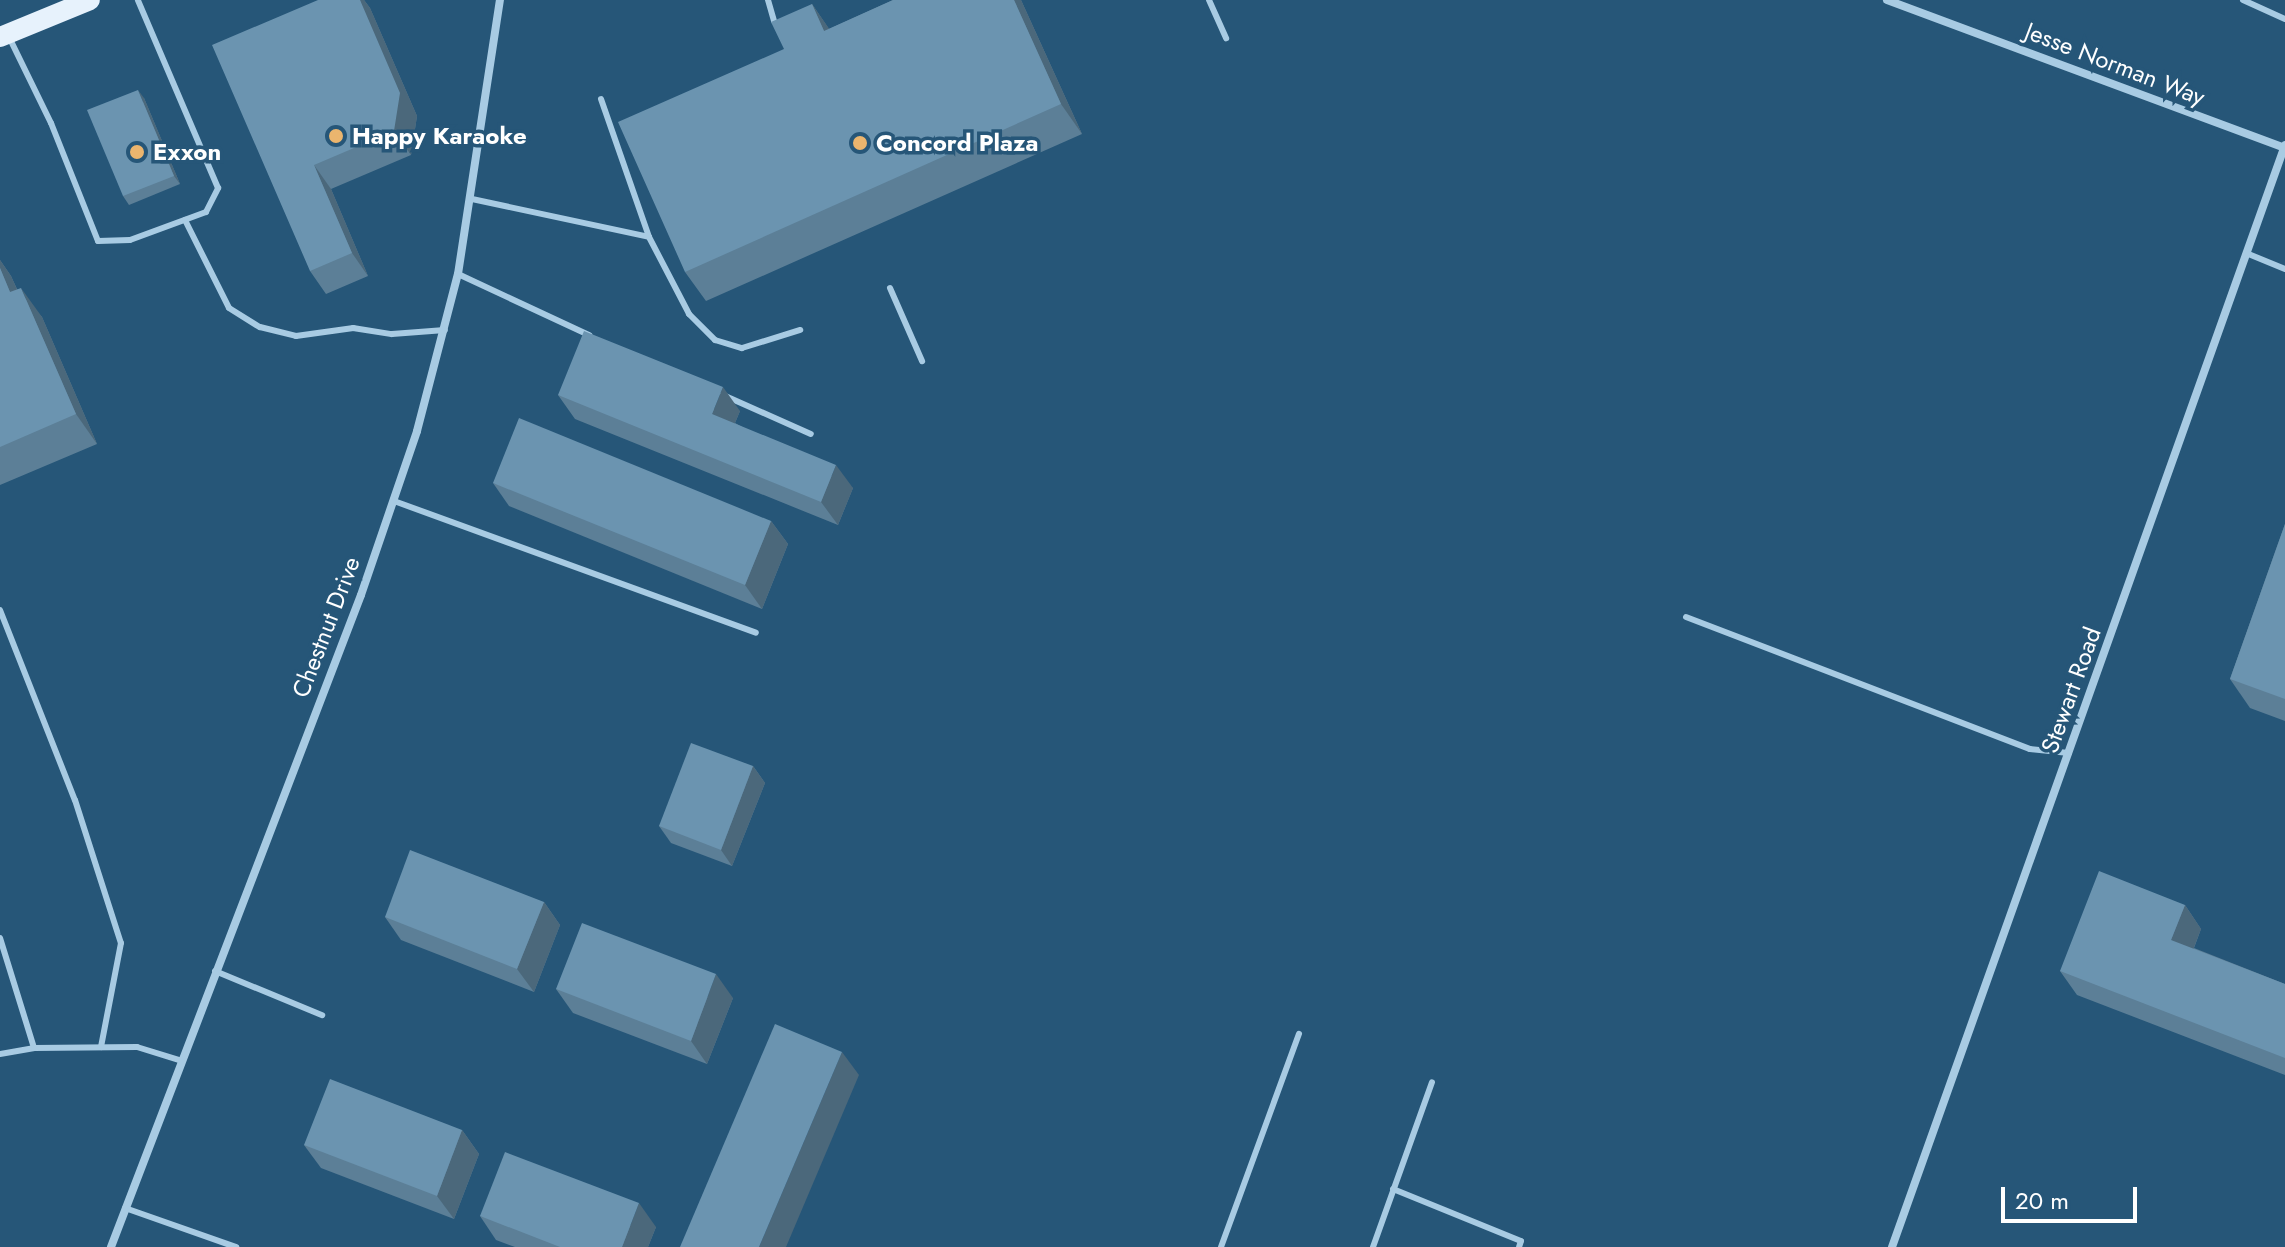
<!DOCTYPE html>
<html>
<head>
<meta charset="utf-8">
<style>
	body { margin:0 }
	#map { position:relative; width:2285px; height:1247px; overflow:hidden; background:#265678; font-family:Jost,sans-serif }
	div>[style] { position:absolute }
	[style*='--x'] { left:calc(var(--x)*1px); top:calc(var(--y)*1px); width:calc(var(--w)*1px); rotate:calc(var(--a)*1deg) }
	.service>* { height:6px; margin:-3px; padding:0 3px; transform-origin:3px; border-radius:3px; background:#a8cbe3 }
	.minor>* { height:8px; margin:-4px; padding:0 4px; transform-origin:4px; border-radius:4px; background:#a8cbe3 }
	.primary>* { height:20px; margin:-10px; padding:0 10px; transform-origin:10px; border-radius:10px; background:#e7f2fc }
	.wall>* { inset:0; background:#5c7f97 }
	.shaded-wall>* { inset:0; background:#4b687b }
	.building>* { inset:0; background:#6b94b0 }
	.dots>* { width:22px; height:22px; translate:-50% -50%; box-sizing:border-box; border:4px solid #265678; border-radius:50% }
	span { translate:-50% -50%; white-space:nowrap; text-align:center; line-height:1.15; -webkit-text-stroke:7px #265678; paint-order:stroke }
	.street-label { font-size:24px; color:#fff }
	.poi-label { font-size:24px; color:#fff; font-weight:700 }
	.left { translate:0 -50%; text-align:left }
	.scale { position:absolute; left:2001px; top:1187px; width:136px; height:36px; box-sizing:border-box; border:4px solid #fff; border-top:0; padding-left:10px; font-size:24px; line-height:28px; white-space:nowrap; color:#fff; -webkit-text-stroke:6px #265678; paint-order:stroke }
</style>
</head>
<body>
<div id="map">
	<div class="service">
		<div style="--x:768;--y:0;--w:22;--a:74"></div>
		<div style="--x:1209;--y:0;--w:42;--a:65.9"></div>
		<div style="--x:2243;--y:0;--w:46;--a:24.3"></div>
		<div style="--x:9;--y:37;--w:96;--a:64"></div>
		<div style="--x:51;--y:123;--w:127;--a:68.3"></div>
		<div style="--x:98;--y:241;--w:32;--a:-2"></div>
		<div style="--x:130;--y:240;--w:81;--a:-20.2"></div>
		<div style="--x:206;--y:212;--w:27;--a:-63"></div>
		<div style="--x:218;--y:188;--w:204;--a:-113.1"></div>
		<div style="--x:601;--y:99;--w:146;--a:70.8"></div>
		<div style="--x:472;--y:199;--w:181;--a:12.1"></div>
		<div style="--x:649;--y:237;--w:87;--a:62.5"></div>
		<div style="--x:689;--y:314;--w:37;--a:45"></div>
		<div style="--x:715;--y:340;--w:28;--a:17"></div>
		<div style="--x:742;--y:348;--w:61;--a:-17.2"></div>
		<div style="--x:185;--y:220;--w:98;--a:63.4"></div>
		<div style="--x:229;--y:308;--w:36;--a:32"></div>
		<div style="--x:260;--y:327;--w:37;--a:14"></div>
		<div style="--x:296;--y:336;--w:58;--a:-8"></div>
		<div style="--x:353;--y:328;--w:39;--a:9"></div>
		<div style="--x:392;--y:334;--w:53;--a:-4.3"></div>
		<div style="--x:2246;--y:253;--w:42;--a:22.3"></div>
		<div style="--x:458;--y:274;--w:145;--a:25"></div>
		<div style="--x:890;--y:288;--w:80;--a:66.3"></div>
		<div style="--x:723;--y:395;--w:96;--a:23.9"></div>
		<div style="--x:394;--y:501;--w:385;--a:20"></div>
		<div style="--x:0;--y:610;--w:204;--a:68.5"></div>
		<div style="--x:75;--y:800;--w:150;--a:72.2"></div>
		<div style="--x:121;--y:943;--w:106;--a:100.9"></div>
		<div style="--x:1686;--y:617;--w:368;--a:21"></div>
		<div style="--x:2030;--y:749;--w:39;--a:6"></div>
		<div style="--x:0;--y:938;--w:115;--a:72.8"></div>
		<div style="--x:215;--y:971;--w:116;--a:22.4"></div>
		<div style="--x:0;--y:1054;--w:35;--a:-10"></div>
		<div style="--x:34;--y:1048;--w:103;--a:-0.6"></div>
		<div style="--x:137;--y:1047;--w:47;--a:17.3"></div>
		<div style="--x:1393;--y:1189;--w:138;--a:22.1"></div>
		<div style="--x:1521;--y:1241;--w:6;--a:108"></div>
		<div style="--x:125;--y:1208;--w:118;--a:19.4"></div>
		<div style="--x:1221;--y:1247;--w:227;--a:-69.9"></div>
		<div style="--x:1373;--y:1247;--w:175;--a:-70.3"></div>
	</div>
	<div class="minor">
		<div style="--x:1887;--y:0;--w:424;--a:20.4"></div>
		<div style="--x:111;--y:1247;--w:698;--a:-69.02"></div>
		<div style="--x:361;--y:595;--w:173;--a:-71.1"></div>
		<div style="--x:417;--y:431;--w:162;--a:-75.4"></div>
		<div style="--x:458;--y:274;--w:277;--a:-81.3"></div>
		<div style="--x:1892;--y:1247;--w:1170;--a:-70.37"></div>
	</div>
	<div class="primary">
		<div style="--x:0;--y:37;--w:97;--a:-22.3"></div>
	</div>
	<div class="wall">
		<div style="clip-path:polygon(318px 0,364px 0,370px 8px,417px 116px,411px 155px,331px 189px,368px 276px,326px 294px,310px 271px)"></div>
		<div style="clip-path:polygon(893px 0,1021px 0,1082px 134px,706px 301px,685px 272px,784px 49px,812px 4px,829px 29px)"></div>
		<div style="clip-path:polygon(144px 98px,180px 184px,129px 205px,123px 196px)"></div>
		<div style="clip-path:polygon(0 260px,11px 276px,17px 289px,42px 317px,97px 444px,0 485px)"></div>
		<div style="clip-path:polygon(558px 395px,740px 411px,735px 423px,853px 488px,838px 525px,575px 419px)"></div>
		<div style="clip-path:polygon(493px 483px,771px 521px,788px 544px,762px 609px,509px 506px)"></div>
		<div style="clip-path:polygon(2285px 524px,2285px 721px,2250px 708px,2230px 679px)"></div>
		<div style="clip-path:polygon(753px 766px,765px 783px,732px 866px,671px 843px,659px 826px)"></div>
		<div style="clip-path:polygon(544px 902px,560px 925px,534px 992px,401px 940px,385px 917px)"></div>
		<div style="clip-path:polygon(2185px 905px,2201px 929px,2194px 948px,2285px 984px,2285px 1075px,2077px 995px,2060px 971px)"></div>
		<div style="clip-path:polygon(556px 989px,733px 998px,707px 1064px,573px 1013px)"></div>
		<div style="clip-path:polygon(462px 1130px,479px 1154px,454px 1219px,321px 1168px,304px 1145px)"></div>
		<div style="clip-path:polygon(480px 1216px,656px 1227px,648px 1247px,515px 1247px,496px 1240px)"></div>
	</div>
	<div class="shaded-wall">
		<div style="clip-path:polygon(360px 0,364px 0,370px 8px,417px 116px,411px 155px,394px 131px)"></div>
		<div style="clip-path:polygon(1014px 0,1021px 0,1082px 134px,1061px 104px)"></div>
		<div style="clip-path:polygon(812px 4px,832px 33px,824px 31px)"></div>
		<div style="clip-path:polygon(138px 90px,144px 98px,180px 184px,174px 176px)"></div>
		<div style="clip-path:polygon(314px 165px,331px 189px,368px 276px,352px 253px)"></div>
		<div style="clip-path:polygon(0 260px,11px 276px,31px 321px,10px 292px,0 268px)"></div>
		<div style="clip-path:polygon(21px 288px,42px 317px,97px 444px,76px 414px)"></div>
		<div style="clip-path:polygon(723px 387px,740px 411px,729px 437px,712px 414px)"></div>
		<div style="clip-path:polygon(836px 465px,853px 488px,838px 525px,821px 502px)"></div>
		<div style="clip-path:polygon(771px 521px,788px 544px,762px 609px,745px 585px)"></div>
		<div style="clip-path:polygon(753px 766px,765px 783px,732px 866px,721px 850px)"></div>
		<div style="clip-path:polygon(544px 902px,560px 925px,534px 992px,517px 969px)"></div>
		<div style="clip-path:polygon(2185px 905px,2201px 929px,2188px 963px,2171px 940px)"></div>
		<div style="clip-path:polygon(716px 974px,733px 998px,707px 1064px,691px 1041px)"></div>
		<div style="clip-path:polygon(842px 1052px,859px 1075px,786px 1247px,759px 1247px)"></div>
		<div style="clip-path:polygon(462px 1130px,479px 1154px,454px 1219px,437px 1196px)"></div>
		<div style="clip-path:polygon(639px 1203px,656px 1227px,648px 1247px,622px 1247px)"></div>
	</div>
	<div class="building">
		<div style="clip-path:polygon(318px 0,360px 0,400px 93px,394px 131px,314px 165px,352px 253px,310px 271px,212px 45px)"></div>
		<div style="clip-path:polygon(893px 0,1014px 0,1061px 104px,685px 272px,618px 122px,784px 49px,771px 22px,812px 4px,824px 31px)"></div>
		<div style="clip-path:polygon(138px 90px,174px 176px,123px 196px,87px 110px)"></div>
		<div style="clip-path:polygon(0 268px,10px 292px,21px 288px,76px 414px,0 447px)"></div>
		<div style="clip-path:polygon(584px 331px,723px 387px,712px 414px,836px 465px,821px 502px,558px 395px)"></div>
		<div style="clip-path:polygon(519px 418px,771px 521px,745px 585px,493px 483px)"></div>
		<div style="clip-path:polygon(2285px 524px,2285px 699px,2230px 679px)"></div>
		<div style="clip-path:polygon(691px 743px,753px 766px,721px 850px,659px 826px)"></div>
		<div style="clip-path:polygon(410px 850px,544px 902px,517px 969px,385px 917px)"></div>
		<div style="clip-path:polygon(2099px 871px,2185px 905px,2171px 940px,2285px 984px,2285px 1058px,2060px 971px)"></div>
		<div style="clip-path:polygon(582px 923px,716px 974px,691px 1041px,556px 989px)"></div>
		<div style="clip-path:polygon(775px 1024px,842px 1052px,759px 1247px,680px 1247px)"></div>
		<div style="clip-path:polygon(330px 1079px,462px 1130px,437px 1196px,304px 1145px)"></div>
		<div style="clip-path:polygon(505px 1152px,639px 1203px,622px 1247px,560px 1247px,480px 1216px)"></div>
	</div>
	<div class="dots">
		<div style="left:336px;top:136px;background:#ebb56e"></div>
		<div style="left:860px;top:143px;background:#ebb56e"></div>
		<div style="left:137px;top:152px;background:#ebb56e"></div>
	</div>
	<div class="street-label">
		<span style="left:2115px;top:64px;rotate:21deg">Jesse Norman Way</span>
		<span style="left:326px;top:627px;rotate:-69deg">Chestnut Drive</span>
		<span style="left:2071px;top:690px;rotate:-70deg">Stewart Road</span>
	</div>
	<div class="poi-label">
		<span class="left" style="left:352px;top:136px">Happy Karaoke</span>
		<span class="left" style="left:876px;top:143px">Concord Plaza</span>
		<span class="left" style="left:153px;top:152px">Exxon</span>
	</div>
	<div class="scale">20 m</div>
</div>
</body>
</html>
